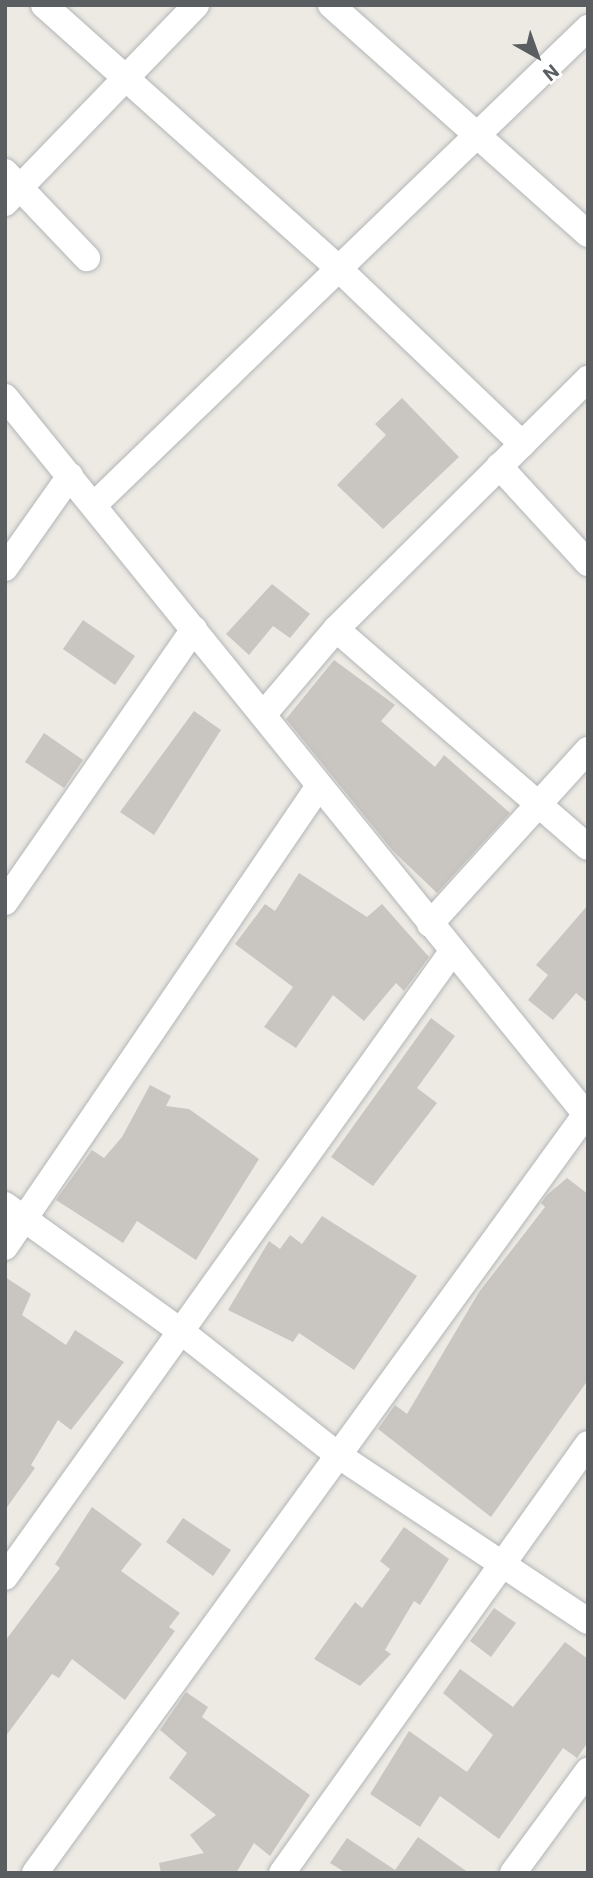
<!DOCTYPE html>
<html>
<head>
<meta charset="utf-8">
<style>
	body { margin:0 }
	#map { position:relative; width:593px; height:1878px; overflow:hidden; background:#eceae3; font-family:Roboto,sans-serif }
	div>[style] { position:absolute }
	[style*='--x'] { left:calc(var(--x)*1px); top:calc(var(--y)*1px); width:calc(var(--w)*1px); rotate:calc(var(--a)*1deg) }
	.building>* { inset:0; background:#c9c6c1 }
	.roads { filter:drop-shadow(0 0 2px #b3b5b8) drop-shadow(0 0 2px #b3b5b8) }
	.minor>* { height:26px; margin:-13px; padding:0 13px; transform-origin:13px; border-radius:13px; background:#fff }
	span { translate:-50% -50%; white-space:nowrap; text-align:center; line-height:1.15; -webkit-text-stroke:5px #fff; paint-order:stroke }
	.frame { position:absolute; inset:0; border:7px solid #5b5e61; pointer-events:none }
	.north { position:absolute; left:502px; top:21px; width:70px; height:70px; -webkit-text-stroke:5px #fff; paint-order:stroke; rotate:140deg; font-size:19px; font-weight:700; line-height:28px; text-align:center; color:#5b5e61 }
	.north::after { content:''; display:block; margin:auto; width:24px; height:32px; background:#5b5e61; clip-path:polygon(50% 0,100% 100%,50% 72%,0 100%) }
</style>
</head>
<body>
<div id="map">
	<div class="building">
		<div style="clip-path:polygon(402px 398px,459px 457px,383px 529px,337px 485px,386px 435px,375px 424px)"></div>
		<div style="clip-path:polygon(272px 584px,310px 614px,290px 638px,273px 626px,249px 655px,226px 634px)"></div>
		<div style="clip-path:polygon(83px 620px,135px 656px,115px 685px,63px 649px)"></div>
		<div style="clip-path:polygon(334px 660px,395px 705px,381px 721px,435px 767px,444px 755px,510px 813px,437px 893px,393px 851px,286px 719px)"></div>
		<div style="clip-path:polygon(194px 711px,221px 730px,154px 835px,120px 812px)"></div>
		<div style="clip-path:polygon(44px 733px,83px 760px,64px 788px,25px 762px)"></div>
		<div style="clip-path:polygon(299px 873px,367px 917px,382px 904px,429px 957px,404px 991px,396px 983px,364px 1021px,333px 995px,296px 1048px,264px 1027px,293px 987px,235px 944px,265px 904px,275px 911px)"></div>
		<div style="clip-path:polygon(588px 905px,588px 1003px,576px 993px,553px 1020px,528px 1000px,548px 975px,536px 965px)"></div>
		<div style="clip-path:polygon(431px 1018px,455px 1036px,417px 1088px,437px 1103px,373px 1186px,331px 1157px)"></div>
		<div style="clip-path:polygon(150px 1085px,171px 1096px,166px 1106px,189px 1109px,259px 1159px,196px 1260px,137px 1221px,123px 1243px,56px 1200px,92px 1150px,104px 1158px,122px 1137px)"></div>
		<div style="clip-path:polygon(567px 1178px,588px 1194px,588px 1380px,491px 1517px,378px 1429px,395px 1405px,407px 1414px,479px 1292px,545px 1207px,541px 1203px,547px 1195px)"></div>
		<div style="clip-path:polygon(322px 1216px,417px 1276px,354px 1370px,299px 1333px,293px 1342px,228px 1310px,269px 1241px,280px 1249px,290px 1235px,302px 1244px)"></div>
		<div style="clip-path:polygon(5px 1277px,31px 1294px,22px 1315px,66px 1345px,75px 1330px,124px 1362px,71px 1430px,58px 1420px,31px 1465px,35px 1468px,5px 1510px)"></div>
		<div style="clip-path:polygon(92px 1507px,142px 1544px,121px 1571px,180px 1613px,169px 1627px,175px 1631px,125px 1700px,72px 1659px,59px 1678px,52px 1674px,5px 1737px,5px 1641px,60px 1568px,55px 1564px)"></div>
		<div style="clip-path:polygon(183px 1518px,231px 1550px,213px 1576px,166px 1542px)"></div>
		<div style="clip-path:polygon(404px 1527px,449px 1559px,420px 1605px,414px 1601px,385px 1650px,391px 1654px,360px 1686px,314px 1659px,355px 1602px,362px 1608px,390px 1569px,380px 1561px)"></div>
		<div style="clip-path:polygon(494px 1608px,516px 1623px,491px 1657px,470px 1641px)"></div>
		<div style="clip-path:polygon(565px 1642px,588px 1659px,588px 1742px,577px 1758px,563px 1748px,499px 1839px,440px 1796px,420px 1827px,370px 1794px,409px 1731px,467px 1772px,493px 1735px,443px 1693px,460px 1669px,513px 1707px)"></div>
		<div style="clip-path:polygon(186px 1692px,208px 1707px,202px 1717px,310px 1795px,270px 1856px,254px 1843px,236px 1873px,161px 1873px,159px 1863px,204px 1853px,190px 1835px,216px 1815px,169px 1778px,187px 1753px,160px 1730px)"></div>
		<div style="clip-path:polygon(418px 1837px,469px 1873px,346px 1873px,330px 1863px,347px 1838px,395px 1870px)"></div>
	</div>
	<div class="roads">
		<div class="minor">
			<div style="--x:44;--y:5;--w:394;--a:41.8"></div>
			<div style="--x:338;--y:268;--w:255;--a:43.7"></div>
			<div style="--x:331;--y:5;--w:344;--a:41.7"></div>
			<div style="--x:5;--y:172;--w:119;--a:46.4"></div>
			<div style="--x:5;--y:203;--w:275;--a:-46"></div>
			<div style="--x:5;--y:397;--w:926;--a:51"></div>
			<div style="--x:499;--y:466;--w:132;--a:47.5"></div>
			<div style="--x:94;--y:505;--w:687;--a:-44"></div>
			<div style="--x:5;--y:568;--w:113;--a:-54.8"></div>
			<div style="--x:336;--y:629;--w:355;--a:-44.8"></div>
			<div style="--x:263;--y:715;--w:113;--a:-49.7"></div>
			<div style="--x:336;--y:629;--w:333;--a:40.9"></div>
			<div style="--x:5;--y:902;--w:332;--a:-55.3"></div>
			<div style="--x:430;--y:924;--w:235;--a:-47.8"></div>
			<div style="--x:5;--y:1205;--w:218;--a:35.7"></div>
			<div style="--x:182;--y:1332;--w:199;--a:38.3"></div>
			<div style="--x:338;--y:1455;--w:300;--a:33.6"></div>
			<div style="--x:5;--y:1247;--w:558;--a:-55.74"></div>
			<div style="--x:5;--y:1577;--w:768;--a:-54.43"></div>
			<div style="--x:35;--y:1873;--w:938;--a:-54.02"></div>
			<div style="--x:282;--y:1873;--w:527;--a:-54.5"></div>
			<div style="--x:513;--y:1873;--w:127;--a:-53.7"></div>
		</div>
	</div>
	<div class="frame"></div>
	<div class="north">N</div>
</div>
</body>
</html>
